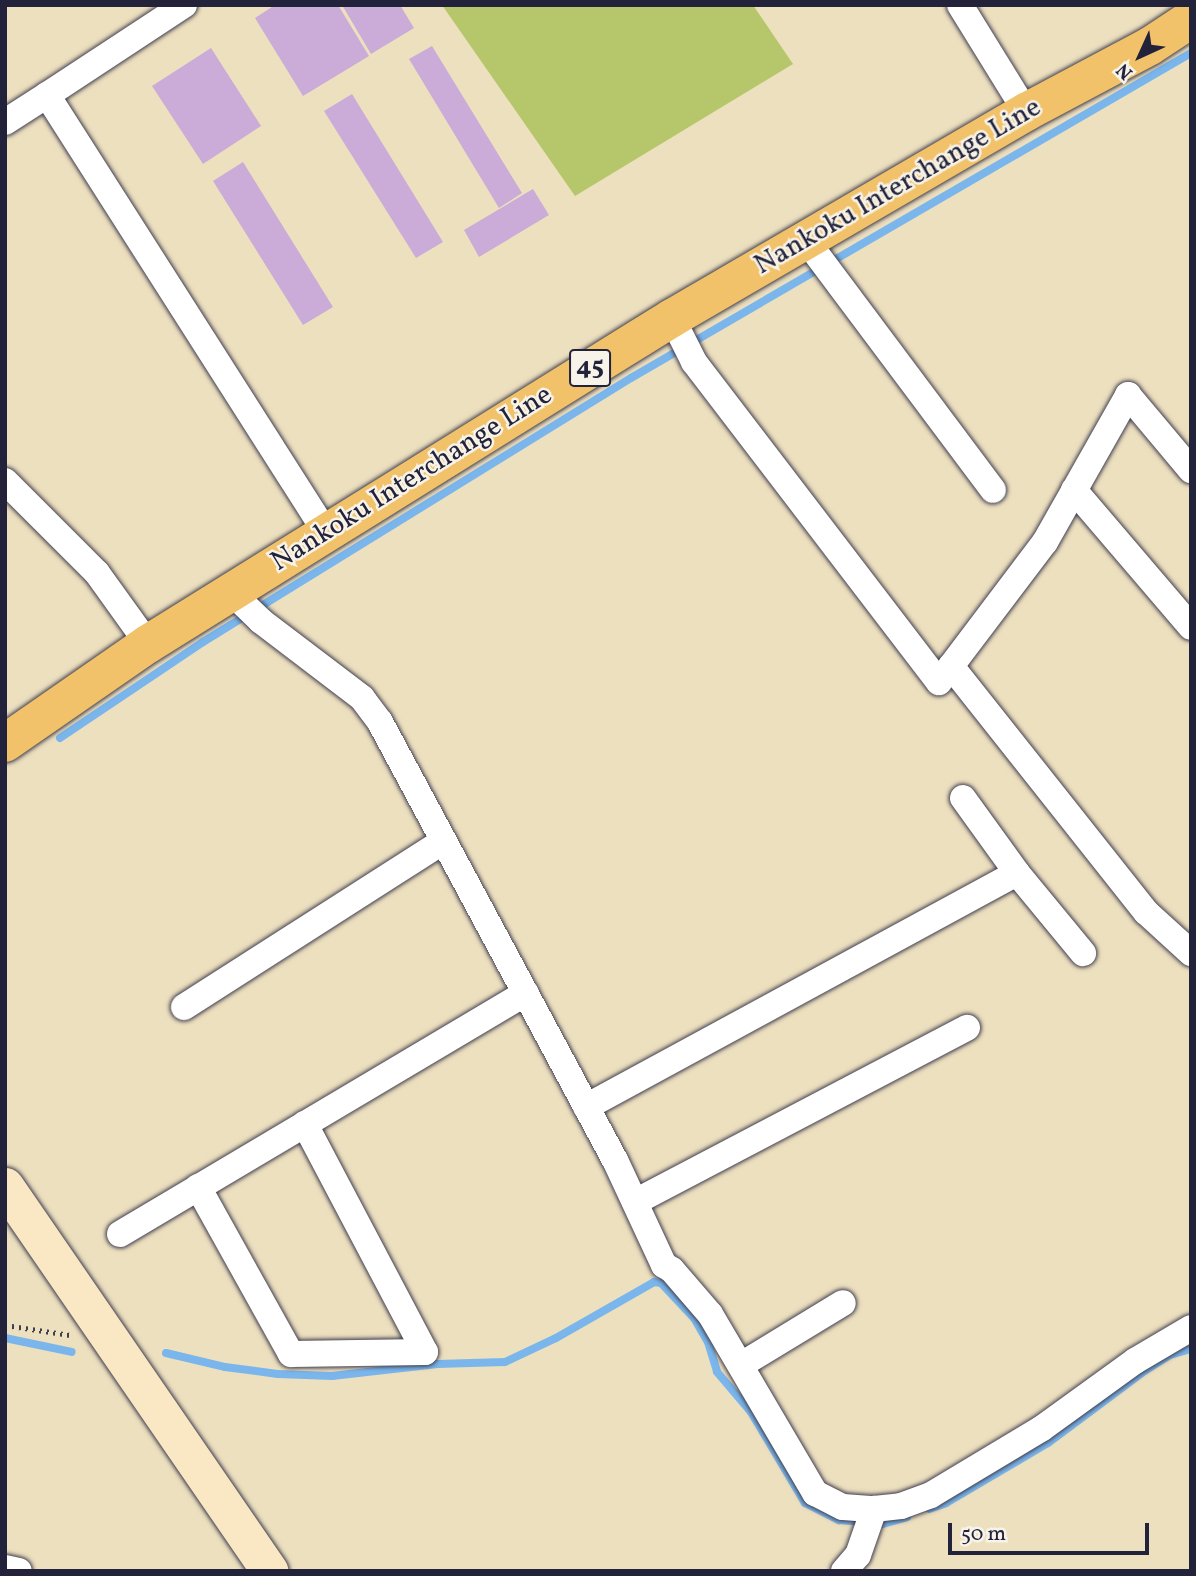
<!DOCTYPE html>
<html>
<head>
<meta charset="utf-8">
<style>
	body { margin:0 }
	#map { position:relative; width:1196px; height:1576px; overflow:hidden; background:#ede0bf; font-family:Vollkorn,serif }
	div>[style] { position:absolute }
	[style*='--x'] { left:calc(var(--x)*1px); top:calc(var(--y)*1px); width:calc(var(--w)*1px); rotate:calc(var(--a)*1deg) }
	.green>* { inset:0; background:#b5c76a }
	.stream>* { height:8px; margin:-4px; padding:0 4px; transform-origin:4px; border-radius:4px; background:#7ab6ec }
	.building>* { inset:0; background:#cbabd8 }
	.path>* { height:4.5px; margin-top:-2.25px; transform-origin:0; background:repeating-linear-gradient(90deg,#403e4f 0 2px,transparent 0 7px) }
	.roads { filter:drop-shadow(0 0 2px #403e4f) drop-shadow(0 0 2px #403e4f) }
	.street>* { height:26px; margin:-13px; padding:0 13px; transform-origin:13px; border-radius:13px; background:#fff }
	.secondary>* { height:37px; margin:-18.5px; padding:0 18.5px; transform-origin:18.5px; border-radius:18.5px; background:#fae7c3 }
	.primary>* { height:38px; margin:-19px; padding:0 19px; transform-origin:19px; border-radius:19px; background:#f2c26a }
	span { translate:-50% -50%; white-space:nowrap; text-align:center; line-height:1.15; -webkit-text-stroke:5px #f7f3e8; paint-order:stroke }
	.shield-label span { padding:2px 5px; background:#f7f3e8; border:2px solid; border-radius:5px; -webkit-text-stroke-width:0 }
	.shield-label { font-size:26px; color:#22223b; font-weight:700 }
	.street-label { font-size:28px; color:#22223b }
	.frame { position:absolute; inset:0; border:7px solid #22223b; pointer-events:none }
	.north { position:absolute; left:1105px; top:21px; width:70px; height:70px; -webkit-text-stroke:5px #f7f3e8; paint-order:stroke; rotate:225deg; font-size:19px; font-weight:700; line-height:28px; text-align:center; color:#22223b }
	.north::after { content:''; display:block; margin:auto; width:24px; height:32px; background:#22223b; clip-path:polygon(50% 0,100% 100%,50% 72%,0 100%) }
	.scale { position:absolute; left:948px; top:1523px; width:201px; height:32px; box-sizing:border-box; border:4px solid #22223b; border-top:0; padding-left:9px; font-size:21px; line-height:24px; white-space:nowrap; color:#22223b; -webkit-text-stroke:5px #f7f3e8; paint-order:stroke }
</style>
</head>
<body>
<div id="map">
	<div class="green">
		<div style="clip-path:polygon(442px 5px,753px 5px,793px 64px,575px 196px)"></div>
	</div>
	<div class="stream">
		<div style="--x:60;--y:738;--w:172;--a:-33.9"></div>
		<div style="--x:203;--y:642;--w:503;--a:-31.67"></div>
		<div style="--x:631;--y:378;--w:647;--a:-30.13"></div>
		<div style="--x:5;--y:1338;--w:68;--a:11.8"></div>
		<div style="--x:166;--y:1353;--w:61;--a:13.3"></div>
		<div style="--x:225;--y:1367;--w:53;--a:7.5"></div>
		<div style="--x:278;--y:1374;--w:54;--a:2.1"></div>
		<div style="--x:332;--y:1376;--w:106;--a:-6.5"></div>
		<div style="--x:437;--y:1364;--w:68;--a:-1.7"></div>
		<div style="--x:505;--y:1362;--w:56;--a:-25.2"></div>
		<div style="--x:556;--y:1338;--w:113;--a:-29.7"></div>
		<div style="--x:654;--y:1282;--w:7;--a:8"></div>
		<div style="--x:661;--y:1283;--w:48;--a:46.7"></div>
		<div style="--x:694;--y:1318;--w:28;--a:60"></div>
		<div style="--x:708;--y:1342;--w:31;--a:73"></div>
		<div style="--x:717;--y:1372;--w:52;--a:49.6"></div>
		<div style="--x:751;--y:1412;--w:106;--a:59.3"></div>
		<div style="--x:805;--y:1503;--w:38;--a:27"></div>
		<div style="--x:839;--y:1520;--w:21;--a:5"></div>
		<div style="--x:929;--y:1509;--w:18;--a:-19"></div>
		<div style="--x:946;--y:1503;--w:118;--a:-30.5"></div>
		<div style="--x:1048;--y:1443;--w:122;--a:-36.7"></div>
		<div style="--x:1146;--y:1370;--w:28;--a:-32"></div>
		<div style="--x:1170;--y:1355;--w:22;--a:-16"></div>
		<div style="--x:883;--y:1524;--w:25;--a:-16"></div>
	</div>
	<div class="building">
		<div style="clip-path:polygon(275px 5px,338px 5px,369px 56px,303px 96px,255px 18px)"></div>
		<div style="clip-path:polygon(342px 5px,400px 5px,414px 28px,371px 54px)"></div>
		<div style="clip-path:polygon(432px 46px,522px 193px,499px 208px,409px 59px)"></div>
		<div style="clip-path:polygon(211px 48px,261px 126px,203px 164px,152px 86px)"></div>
		<div style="clip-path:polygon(352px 94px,443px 242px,416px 258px,324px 111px)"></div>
		<div style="clip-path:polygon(243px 162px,333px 307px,303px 325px,213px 181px)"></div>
		<div style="clip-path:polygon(533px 189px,549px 215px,479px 257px,464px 230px)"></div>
	</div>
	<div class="path">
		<div style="--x:5;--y:1325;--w:66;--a:8.7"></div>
	</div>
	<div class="roads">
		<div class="street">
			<div style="--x:184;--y:5;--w:164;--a:146.7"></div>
			<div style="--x:47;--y:95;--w:517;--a:57.48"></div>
			<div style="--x:960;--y:5;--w:126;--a:58.3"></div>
			<div style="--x:5;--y:122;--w:50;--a:-32.7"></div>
			<div style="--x:806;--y:240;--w:312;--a:53.2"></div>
			<div style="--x:672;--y:318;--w:49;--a:63.4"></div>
			<div style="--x:694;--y:362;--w:403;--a:52.6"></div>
			<div style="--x:939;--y:682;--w:176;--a:-52.9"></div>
			<div style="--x:1045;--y:542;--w:169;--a:-60.5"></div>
			<div style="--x:1128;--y:395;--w:98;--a:50"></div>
			<div style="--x:5;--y:481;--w:130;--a:45"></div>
			<div style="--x:97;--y:573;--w:87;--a:54.3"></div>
			<div style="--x:1074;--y:490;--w:180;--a:49.5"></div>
			<div style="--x:231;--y:592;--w:42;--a:44"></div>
			<div style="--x:261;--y:621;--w:127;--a:37.3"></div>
			<div style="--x:362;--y:698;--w:30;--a:53"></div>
			<div style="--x:380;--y:722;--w:497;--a:61.8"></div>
			<div style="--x:615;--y:1160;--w:116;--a:65"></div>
			<div style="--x:664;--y:1265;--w:9;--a:32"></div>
			<div style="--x:672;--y:1270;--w:58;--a:49.2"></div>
			<div style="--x:710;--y:1314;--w:208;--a:59.6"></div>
			<div style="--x:815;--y:1493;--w:31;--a:27"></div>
			<div style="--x:843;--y:1507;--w:31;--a:4"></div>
			<div style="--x:874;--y:1509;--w:27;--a:-6"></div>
			<div style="--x:901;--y:1506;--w:32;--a:-20"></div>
			<div style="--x:931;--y:1495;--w:128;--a:-31"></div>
			<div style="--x:1041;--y:1429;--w:116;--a:-35.9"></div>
			<div style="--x:1135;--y:1361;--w:65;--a:-30.5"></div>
			<div style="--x:951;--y:666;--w:314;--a:51.6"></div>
			<div style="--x:1146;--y:912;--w:61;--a:42.3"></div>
			<div style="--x:963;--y:798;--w:92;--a:54.2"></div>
			<div style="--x:1017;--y:873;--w:104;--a:50.5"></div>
			<div style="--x:184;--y:1007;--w:308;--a:-32.6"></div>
			<div style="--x:586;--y:1107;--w:490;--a:-28.5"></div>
			<div style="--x:198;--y:1187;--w:191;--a:60.9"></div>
			<div style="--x:291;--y:1354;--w:134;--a:-0.9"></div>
			<div style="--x:425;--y:1352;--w:258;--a:-117.8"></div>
			<div style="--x:635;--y:1202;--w:375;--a:-27.7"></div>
			<div style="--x:120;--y:1234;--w:472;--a:-30.7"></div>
			<div style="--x:741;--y:1365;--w:119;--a:-31.3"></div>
			<div style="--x:5;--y:1568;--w:14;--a:12"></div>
			<div style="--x:844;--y:1571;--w:21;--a:-49"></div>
			<div style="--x:858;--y:1555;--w:49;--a:-70.8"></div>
		</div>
		<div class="secondary">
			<div style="--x:5;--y:1186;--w:467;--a:55.5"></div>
		</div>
		<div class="primary">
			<div style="--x:5;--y:743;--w:174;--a:-34.7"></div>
			<div style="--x:148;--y:644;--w:617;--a:-31.89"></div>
			<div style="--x:672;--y:318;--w:410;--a:-30.2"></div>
			<div style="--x:1026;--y:112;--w:140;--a:-28"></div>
			<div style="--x:1150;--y:46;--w:49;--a:-33.4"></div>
		</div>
	</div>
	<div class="shield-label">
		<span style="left:590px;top:368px">45</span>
	</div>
	<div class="street-label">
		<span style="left:898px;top:187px;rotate:-30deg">Nankoku Interchange Line</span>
		<span style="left:412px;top:479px;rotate:-32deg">Nankoku Interchange Line</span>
	</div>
	<div class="frame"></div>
	<div class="north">N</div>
	<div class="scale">50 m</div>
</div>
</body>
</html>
